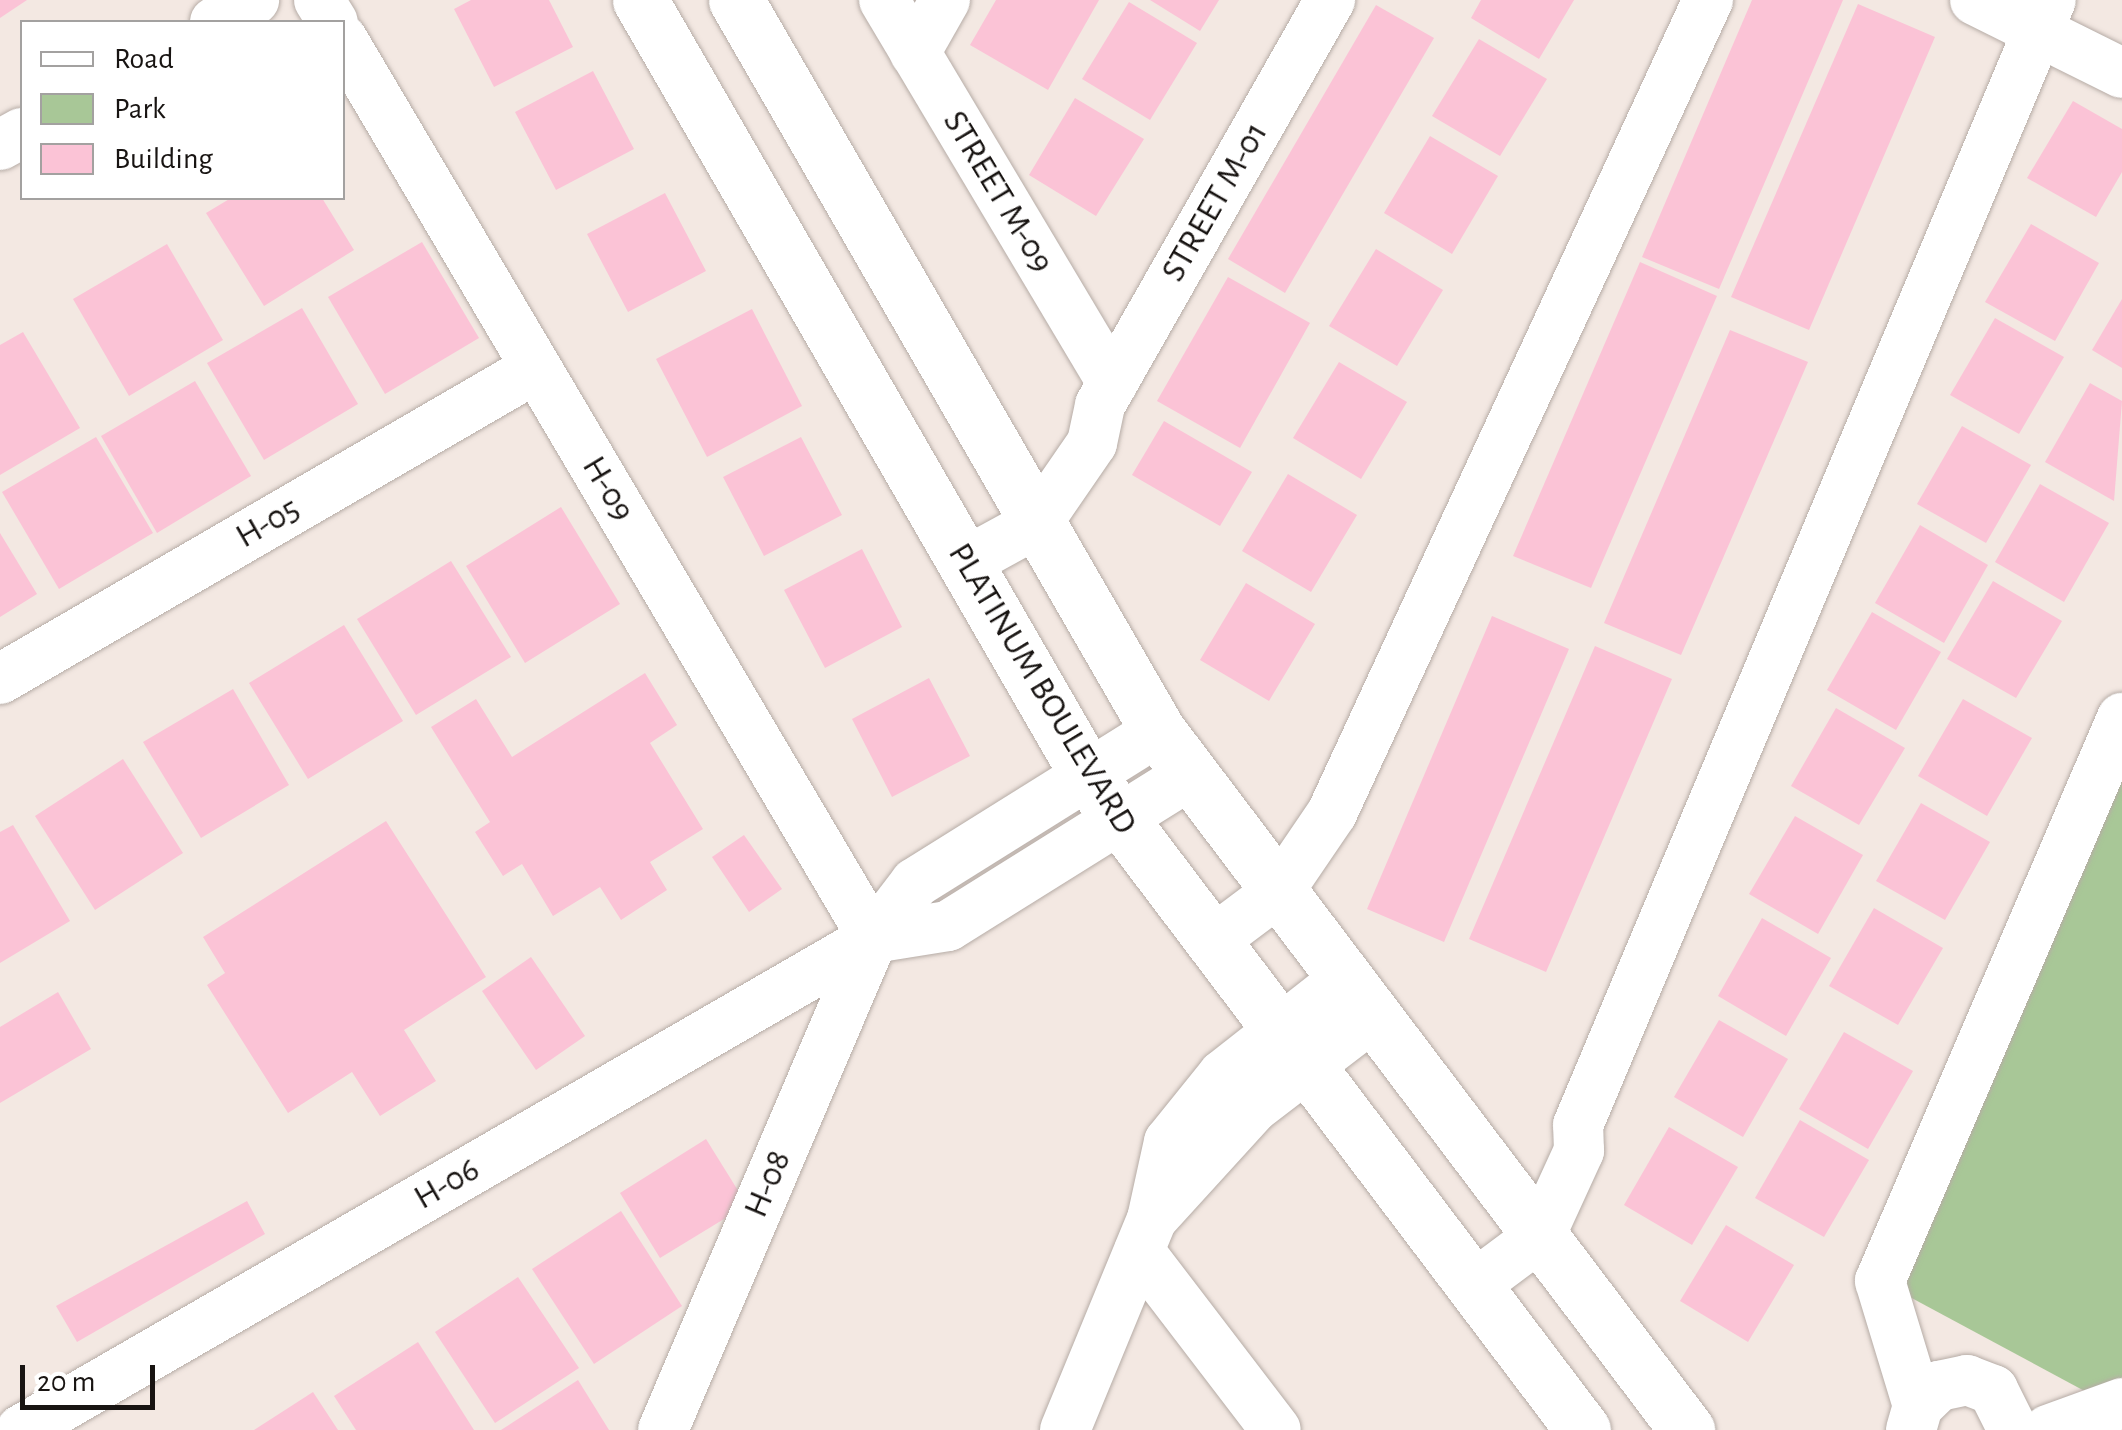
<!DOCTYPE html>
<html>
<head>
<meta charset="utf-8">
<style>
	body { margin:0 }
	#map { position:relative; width:2122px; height:1430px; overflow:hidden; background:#f3e8e2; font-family:"Alegreya Sans",sans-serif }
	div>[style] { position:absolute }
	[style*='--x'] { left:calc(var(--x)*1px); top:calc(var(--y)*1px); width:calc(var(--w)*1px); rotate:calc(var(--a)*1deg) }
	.green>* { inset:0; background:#a8c797 }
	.building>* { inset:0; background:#fbc3d6 }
	.roads { filter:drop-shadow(0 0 2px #b6aca6) drop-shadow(0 0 2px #b6aca6) }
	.street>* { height:50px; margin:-25px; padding:0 25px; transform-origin:25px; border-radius:25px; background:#fff }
	.secondary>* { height:55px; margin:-27.5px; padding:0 27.5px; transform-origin:27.5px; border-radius:27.5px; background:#fff }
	span { translate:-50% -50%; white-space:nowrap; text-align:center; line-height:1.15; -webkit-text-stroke:9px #fff; paint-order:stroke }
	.street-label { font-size:35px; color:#181412 }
	.legend { position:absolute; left:20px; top:20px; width:325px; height:180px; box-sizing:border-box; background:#fff; border:2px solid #a3a1a0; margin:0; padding:12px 18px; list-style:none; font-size:30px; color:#181412 }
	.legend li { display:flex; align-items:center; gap:20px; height:50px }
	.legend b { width:50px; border:2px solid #a3a1a0 }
	.scale { position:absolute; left:20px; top:1365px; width:135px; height:45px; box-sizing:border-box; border:5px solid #181412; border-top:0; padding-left:12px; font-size:30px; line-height:35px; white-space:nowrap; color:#181412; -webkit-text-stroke:8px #fff; paint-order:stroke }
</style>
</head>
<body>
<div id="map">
	<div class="green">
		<div style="clip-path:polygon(2122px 718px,2122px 1403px,2118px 1409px,1880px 1281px)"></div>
	</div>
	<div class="building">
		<div style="clip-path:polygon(0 0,27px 0,0 18px)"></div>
		<div style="clip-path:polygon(471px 0,549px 0,573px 47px,494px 87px,454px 9px)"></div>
		<div style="clip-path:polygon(996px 0,1099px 0,1048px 90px,970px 45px)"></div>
		<div style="clip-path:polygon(1150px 0,1219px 0,1200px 31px)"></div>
		<div style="clip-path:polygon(1481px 0,1574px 0,1539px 59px,1471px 18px)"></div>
		<div style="clip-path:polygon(1752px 0,1843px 0,1719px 289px,1642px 257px)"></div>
		<div style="clip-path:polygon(1129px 2px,1197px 43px,1150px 120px,1082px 79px)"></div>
		<div style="clip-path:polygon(1858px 4px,1935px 37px,1809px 330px,1731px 297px)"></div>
		<div style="clip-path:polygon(1376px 5px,1434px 38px,1285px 293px,1228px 259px)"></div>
		<div style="clip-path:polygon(1479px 39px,1547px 79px,1500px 156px,1432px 116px)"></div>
		<div style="clip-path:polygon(593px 71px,634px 149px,556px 190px,515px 112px)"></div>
		<div style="clip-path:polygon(1075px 98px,1144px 139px,1096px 216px,1029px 175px)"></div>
		<div style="clip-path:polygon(2073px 101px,2122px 129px,2122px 172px,2096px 217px,2027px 178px)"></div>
		<div style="clip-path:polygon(1430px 136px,1498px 176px,1452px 254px,1384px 213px)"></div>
		<div style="clip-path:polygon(665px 193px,706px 271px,628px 312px,587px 234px)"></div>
		<div style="clip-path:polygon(231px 198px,322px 198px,354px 250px,264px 306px,206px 213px)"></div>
		<div style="clip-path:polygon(2031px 224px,2099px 263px,2055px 341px,1985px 302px)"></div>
		<div style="clip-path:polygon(422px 242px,479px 338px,385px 394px,328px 297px)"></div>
		<div style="clip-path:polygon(167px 244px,223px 340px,129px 396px,73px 299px)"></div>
		<div style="clip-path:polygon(1376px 249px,1443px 290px,1397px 366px,1329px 326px)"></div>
		<div style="clip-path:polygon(1640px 262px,1717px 296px,1591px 588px,1513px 556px)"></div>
		<div style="clip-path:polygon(1228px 277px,1310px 323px,1240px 448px,1157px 401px)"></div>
		<div style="clip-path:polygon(2122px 299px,2122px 368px,2092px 350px)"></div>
		<div style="clip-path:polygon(302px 308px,358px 404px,264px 460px,207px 363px)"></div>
		<div style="clip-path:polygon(752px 309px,802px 406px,707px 457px,656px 359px)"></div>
		<div style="clip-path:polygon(1995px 318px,2064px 357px,2019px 434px,1950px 395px)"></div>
		<div style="clip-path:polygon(1730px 330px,1808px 362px,1681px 655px,1604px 623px)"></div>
		<div style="clip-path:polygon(23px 332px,80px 428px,0 475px,0 345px)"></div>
		<div style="clip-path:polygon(1339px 362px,1407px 402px,1361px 479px,1293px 438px)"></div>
		<div style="clip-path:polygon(195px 381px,251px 476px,157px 533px,101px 436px)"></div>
		<div style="clip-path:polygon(2090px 383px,2122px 401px,2114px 501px,2045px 462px)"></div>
		<div style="clip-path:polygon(1164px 421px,1252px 472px,1220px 526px,1132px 475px)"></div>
		<div style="clip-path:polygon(1962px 426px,2031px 465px,1986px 543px,1917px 504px)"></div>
		<div style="clip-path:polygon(96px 437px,153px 533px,59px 589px,2px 492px)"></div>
		<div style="clip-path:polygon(801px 437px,842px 515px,764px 556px,723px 477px)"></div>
		<div style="clip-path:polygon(1288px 474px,1357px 515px,1311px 592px,1242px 551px)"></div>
		<div style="clip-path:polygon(2040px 484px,2109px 523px,2064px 602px,1995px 562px)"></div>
		<div style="clip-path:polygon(561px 507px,620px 604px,525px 663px,466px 566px)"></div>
		<div style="clip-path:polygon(1920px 525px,1988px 565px,1944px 643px,1875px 603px)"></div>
		<div style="clip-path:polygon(0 533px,37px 594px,0 617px)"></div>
		<div style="clip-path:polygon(862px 549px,902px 627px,825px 668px,784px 590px)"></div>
		<div style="clip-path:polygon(451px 561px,511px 657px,416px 715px,357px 619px)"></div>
		<div style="clip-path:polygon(1993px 581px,2062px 621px,2016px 698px,1947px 659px)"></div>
		<div style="clip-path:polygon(1246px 583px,1315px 624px,1269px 701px,1200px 660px)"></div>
		<div style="clip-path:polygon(1872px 612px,1941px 652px,1896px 730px,1827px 690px)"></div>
		<div style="clip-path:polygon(1492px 616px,1569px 649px,1444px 942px,1367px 909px)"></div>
		<div style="clip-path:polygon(344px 625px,403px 721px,308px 779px,249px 683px)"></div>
		<div style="clip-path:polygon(1595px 646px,1672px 679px,1546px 972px,1469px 939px)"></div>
		<div style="clip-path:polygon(645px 673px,677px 725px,650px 743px,703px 829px,650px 862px,667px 890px,621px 920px,600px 887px,553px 916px,522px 864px,503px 876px,475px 832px,490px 822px,431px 727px,476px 699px,512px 757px)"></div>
		<div style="clip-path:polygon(929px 678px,970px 756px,892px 797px,852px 719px)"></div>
		<div style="clip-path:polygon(233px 689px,289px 785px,201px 838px,143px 742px)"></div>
		<div style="clip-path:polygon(1963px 699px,2032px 738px,1987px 816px,1918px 776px)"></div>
		<div style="clip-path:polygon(1836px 708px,1905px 748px,1859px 825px,1791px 786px)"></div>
		<div style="clip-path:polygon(123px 759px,183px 853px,95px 910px,35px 816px)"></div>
		<div style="clip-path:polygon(1921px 803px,1990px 842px,1945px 920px,1876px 881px)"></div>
		<div style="clip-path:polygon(1795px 816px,1863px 855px,1818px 934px,1749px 894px)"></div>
		<div style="clip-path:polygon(386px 821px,486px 977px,404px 1030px,436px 1081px,380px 1116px,352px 1072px,288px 1113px,207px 985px,225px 973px,203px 937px)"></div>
		<div style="clip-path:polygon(13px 825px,70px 921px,0 963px,0 832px)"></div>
		<div style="clip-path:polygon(744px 835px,782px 889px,749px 912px,712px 857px)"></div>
		<div style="clip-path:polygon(1874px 908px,1943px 948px,1898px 1025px,1829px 986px)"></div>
		<div style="clip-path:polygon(1762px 918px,1831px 958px,1786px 1036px,1718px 996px)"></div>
		<div style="clip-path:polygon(531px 957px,585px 1036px,536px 1070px,482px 991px)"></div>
		<div style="clip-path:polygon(58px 992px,91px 1049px,0 1103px,0 1027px)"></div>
		<div style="clip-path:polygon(1719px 1020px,1788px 1059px,1743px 1137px,1674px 1097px)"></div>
		<div style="clip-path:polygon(1844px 1032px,1913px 1071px,1868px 1149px,1799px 1109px)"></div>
		<div style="clip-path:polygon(1800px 1120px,1869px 1160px,1824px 1237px,1755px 1198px)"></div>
		<div style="clip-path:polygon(1669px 1127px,1738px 1167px,1692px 1245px,1624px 1205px)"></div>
		<div style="clip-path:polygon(706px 1139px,747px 1205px,660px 1258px,620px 1193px)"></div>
		<div style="clip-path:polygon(247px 1201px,265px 1234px,77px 1342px,56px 1306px)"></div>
		<div style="clip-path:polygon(621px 1211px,682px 1306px,594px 1364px,532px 1269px)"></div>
		<div style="clip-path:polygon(1726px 1225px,1794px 1265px,1748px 1342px,1680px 1301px)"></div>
		<div style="clip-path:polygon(518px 1277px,579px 1368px,495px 1423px,435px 1332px)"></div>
		<div style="clip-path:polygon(418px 1342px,474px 1430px,356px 1430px,334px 1396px)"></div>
		<div style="clip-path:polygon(578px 1380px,609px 1430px,501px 1430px)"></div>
		<div style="clip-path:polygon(313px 1392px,338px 1430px,254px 1430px)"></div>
	</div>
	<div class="roads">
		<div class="street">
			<div style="--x:319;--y:0;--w:26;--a:58"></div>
			<div style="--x:884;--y:0;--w:446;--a:59.2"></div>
			<div style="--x:1975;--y:0;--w:164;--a:26.4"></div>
			<div style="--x:215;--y:22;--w:45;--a:-29.4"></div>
			<div style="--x:342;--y:39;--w:1044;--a:59.43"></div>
			<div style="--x:915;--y:53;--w:61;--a:-60.5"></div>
			<div style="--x:0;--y:145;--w:25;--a:-29"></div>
			<div style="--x:964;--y:563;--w:83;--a:-28.7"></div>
			<div style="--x:1037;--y:523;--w:97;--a:-55.5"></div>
			<div style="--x:1092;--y:443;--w:39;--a:-78"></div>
			<div style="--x:1100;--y:405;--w:466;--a:-60.4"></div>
			<div style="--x:0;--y:679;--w:620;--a:-30.12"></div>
			<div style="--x:1211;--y:942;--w:85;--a:-36.9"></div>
			<div style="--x:1279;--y:891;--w:94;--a:-55.8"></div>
			<div style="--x:1332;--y:813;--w:896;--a:-65.18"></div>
			<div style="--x:1152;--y:1219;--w:150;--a:-47.7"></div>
			<div style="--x:1253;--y:1108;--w:151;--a:-37.5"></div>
			<div style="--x:1139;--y:1251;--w:225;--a:52.6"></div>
			<div style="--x:1473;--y:1286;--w:84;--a:-36.7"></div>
			<div style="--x:1540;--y:1236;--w:94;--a:-65.4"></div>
			<div style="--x:1579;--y:1151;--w:26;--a:-92"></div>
			<div style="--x:1578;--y:1125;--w:1220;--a:-67.2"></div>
			<div style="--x:1918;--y:1406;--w:131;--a:-106.9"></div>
			<div style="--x:1880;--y:1281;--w:613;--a:-66.74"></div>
			<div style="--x:21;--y:1430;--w:984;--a:-30"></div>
			<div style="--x:873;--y:938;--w:76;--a:-9.1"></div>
			<div style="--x:948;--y:926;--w:285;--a:-32"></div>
			<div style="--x:663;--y:1430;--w:535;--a:-66.89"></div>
			<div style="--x:873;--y:938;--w:69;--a:-52.6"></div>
			<div style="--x:915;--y:883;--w:287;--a:-32"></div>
			<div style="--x:1065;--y:1430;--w:228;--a:-67.6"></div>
			<div style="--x:1152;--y:1219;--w:79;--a:-77.6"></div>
			<div style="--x:1169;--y:1142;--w:86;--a:-51.1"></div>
			<div style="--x:1223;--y:1075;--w:155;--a:-38.2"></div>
			<div style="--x:1911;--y:1430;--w:25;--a:-74"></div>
			<div style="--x:1918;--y:1406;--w:29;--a:-44"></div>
			<div style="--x:1939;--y:1386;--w:29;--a:-12"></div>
			<div style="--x:1967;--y:1380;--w:28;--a:21"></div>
			<div style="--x:1993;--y:1390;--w:45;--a:63.4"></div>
			<div style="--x:2048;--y:1430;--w:79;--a:-20"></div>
		</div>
		<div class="secondary">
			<div style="--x:640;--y:0;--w:896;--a:60"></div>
			<div style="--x:1088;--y:776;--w:820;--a:52.88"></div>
			<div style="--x:736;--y:0;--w:844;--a:60"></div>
			<div style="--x:1158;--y:731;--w:877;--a:52.88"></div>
		</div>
	</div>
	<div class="street-label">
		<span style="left:998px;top:192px;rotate:59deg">STREET M-09</span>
		<span style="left:1215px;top:202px;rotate:-60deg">STREET M-01</span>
		<span style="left:608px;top:489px;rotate:59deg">H-09</span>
		<span style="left:268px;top:523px;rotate:-30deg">H-05</span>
		<span style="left:1042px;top:689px;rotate:59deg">PLATINUM BOULEVARD</span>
		<span style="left:447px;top:1184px;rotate:-30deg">H-06</span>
		<span style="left:768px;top:1184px;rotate:-67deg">H-08</span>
	</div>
	<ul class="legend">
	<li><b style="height:12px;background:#fff"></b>Road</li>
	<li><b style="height:28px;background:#a8c797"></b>Park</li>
	<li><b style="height:28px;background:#fbc3d6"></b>Building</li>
	</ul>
	<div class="scale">20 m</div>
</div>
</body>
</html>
